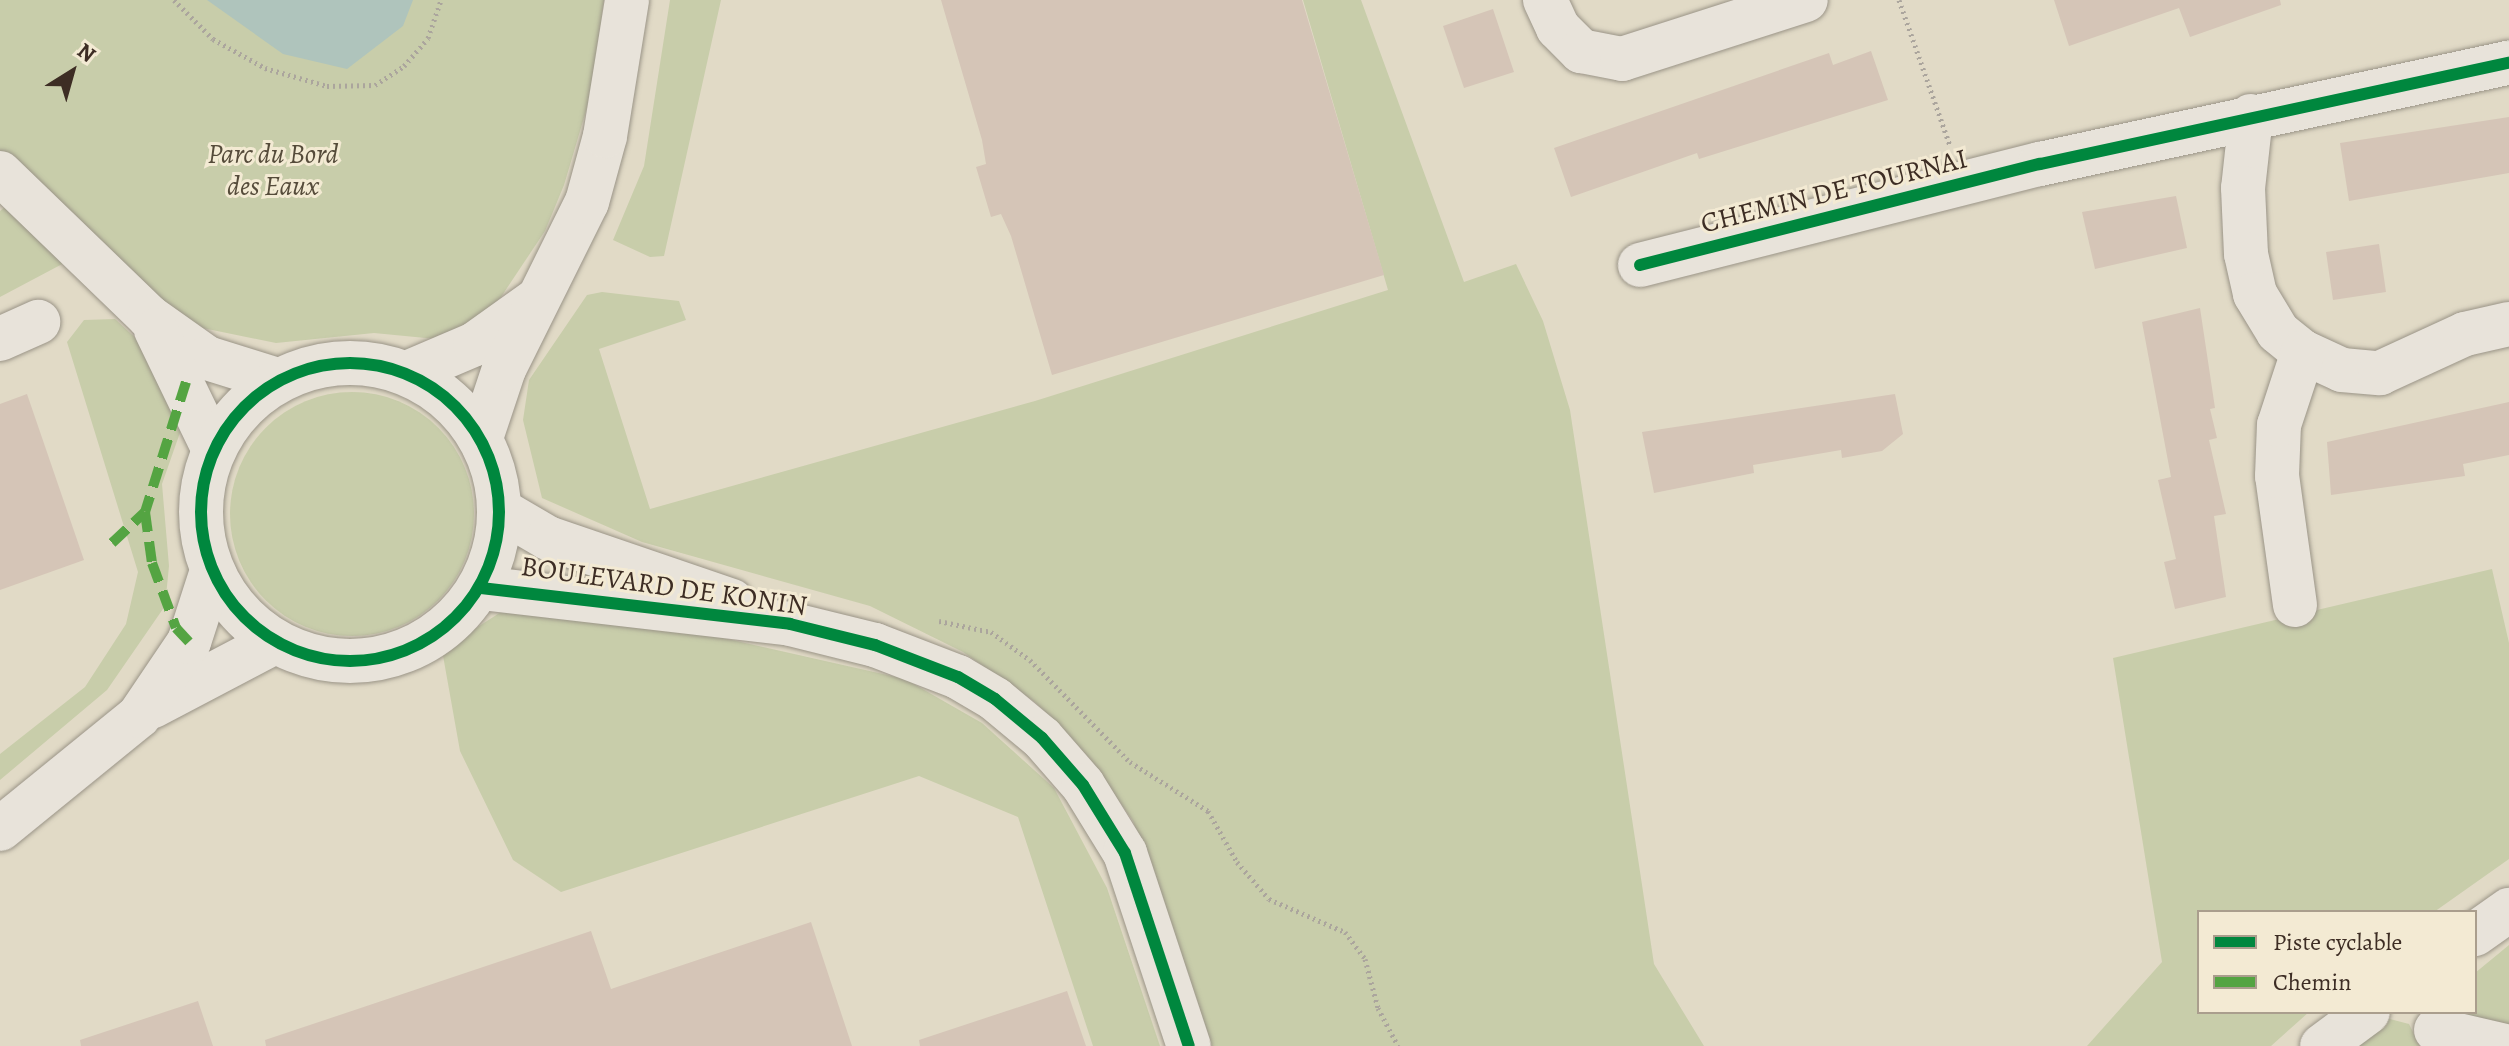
<!DOCTYPE html>
<html>
<head>
<meta charset="utf-8">
<style>
	body { margin:0 }
	#map { position:relative; width:2509px; height:1046px; overflow:hidden; background:#e1dac6; font-family:Alegreya,serif }
	div>[style] { position:absolute }
	[style*='--x'] { left:calc(var(--x)*1px); top:calc(var(--y)*1px); width:calc(var(--w)*1px); rotate:calc(var(--a)*1deg) }
	.green>* { inset:0; background:#c8cdaa }
	.round { border-radius:50% }
	.water>* { inset:0; background:#afc4bc }
	.building>* { inset:0; background:#d5c5b7 }
	.path>* { height:5px; margin-top:-2.5px; transform-origin:0; background:repeating-linear-gradient(90deg,#aba59d 0 2px,transparent 0 6px) }
	.roads { filter:drop-shadow(0 0 2px #9a9487) drop-shadow(0 0 2px #9a9487) }
	.minor>* { height:44px; margin:-22px; padding:0 22px; transform-origin:22px; border-radius:22px; background:#e8e3da }
	.minor>.ring { margin:-22px; padding:0; box-sizing:content-box; background:none; border:44px solid #e8e3da; border-radius:50% }
	.quiet>* { height:10px; margin-top:-5px; transform-origin:0; background:repeating-linear-gradient(90deg,#54a442 0 20px,transparent 0 30px) }
	.cycleway>* { height:12px; margin:-6px; padding:0 6px; transform-origin:6px; border-radius:6px; background:#00873e }
	.cycleway>.ring { margin:-6px; padding:0; box-sizing:content-box; background:none; border:12px solid #00873e; border-radius:50% }
	span { translate:-50% -50%; white-space:nowrap; text-align:center; line-height:1.15; -webkit-text-stroke:6px #f3ead3; paint-order:stroke }
	.park-label { font-size:28px; color:#554b3a; font-style:italic }
	.street-label { font-size:28px; color:#3d2d24 }
	.legend { position:absolute; left:2197px; top:910px; width:280px; height:104px; box-sizing:border-box; background:#f3ead3; border:2px solid #aa9e8d; margin:0; padding:10px 14px; list-style:none; font-size:24px; color:#3d2d24 }
	.legend li { display:flex; align-items:center; gap:16px; height:40px }
	.legend b { width:40px; border:2px solid #aa9e8d }
	.north { position:absolute; left:32px; top:32px; width:80px; height:80px; -webkit-text-stroke:6px #f3ead3; paint-order:stroke; rotate:37deg; font-size:22px; font-weight:700; line-height:32px; text-align:center; color:#3d2d24 }
	.north::after { content:''; display:block; margin:auto; width:28px; height:36px; background:#3d2d24; clip-path:polygon(50% 0,100% 100%,50% 72%,0 100%) }
</style>
</head>
<body>
<div id="map">
	<div class="green">
		<div style="clip-path:polygon(0 0,604px 0,591px 94px,564px 185px,545px 231px,501px 297px,478px 321px,436px 339px,374px 333px,276px 343px,149px 317px,83px 253px,0 297px,0 211px,21px 194px,0 173px)"></div>
		<div style="clip-path:polygon(670px 0,721px 0,664px 256px,650px 257px,613px 240px,644px 166px)"></div>
		<div style="clip-path:polygon(1303px 0,1361px 0,1464px 282px,1516px 264px,1543px 321px,1570px 410px,1654px 964px,1704px 1046px,1212px 1046px,1133px 821px,1089px 758px,1035px 702px,963px 652px,870px 606px,642px 542px,542px 498px,523px 420px,529px 380px,587px 295px,602px 292px,679px 301px,686px 320px,599px 349px,650px 509px,1035px 401px,1388px 290px)"></div>
		<div style="clip-path:polygon(115px 319px,156px 357px,183px 424px,162px 484px,169px 566px,165px 606px,107px 690px,0 780px,0 754px,85px 687px,126px 624px,138px 572px,67px 342px,84px 320px)"></div>
		<div class="round" style="left:230px;top:392px;width:244px;height:244px"></div>
		<div style="clip-path:polygon(2492px 569px,2509px 643px,2509px 859px,2434px 912px,2199px 912px,2199px 1012px,2309px 1012px,2271px 1046px,2087px 1046px,2162px 962px,2113px 658px)"></div>
		<div style="clip-path:polygon(501px 612px,670px 626px,905px 679px,982px 723px,1054px 788px,1107px 888px,1160px 1046px,1093px 1046px,1018px 817px,919px 776px,561px 892px,513px 860px,460px 751px,442px 650px)"></div>
		<div style="clip-path:polygon(2509px 945px,2509px 1029px,2453px 1012px,2475px 1012px,2475px 973px)"></div>
		<div style="clip-path:polygon(2386px 1018px,2409px 1024px,2420px 1046px,2345px 1046px)"></div>
	</div>
	<div class="water">
		<div style="clip-path:polygon(207px 0,413px 0,403px 26px,347px 69px,283px 54px)"></div>
	</div>
	<div class="building">
		<div style="clip-path:polygon(941px 0,1302px 0,1384px 275px,1052px 375px,1011px 236px,1001px 214px,991px 217px,976px 167px,986px 164px,982px 140px)"></div>
		<div style="clip-path:polygon(2054px 0,2280px 0,2281px 5px,2190px 37px,2179px 8px,2069px 46px)"></div>
		<div style="clip-path:polygon(1493px 9px,1514px 72px,1464px 88px,1443px 26px)"></div>
		<div style="clip-path:polygon(1871px 51px,1888px 100px,1699px 159px,1697px 153px,1571px 197px,1554px 148px,1829px 53px,1833px 65px)"></div>
		<div style="clip-path:polygon(2509px 117px,2509px 173px,2349px 201px,2340px 143px)"></div>
		<div style="clip-path:polygon(2176px 196px,2187px 248px,2095px 269px,2082px 212px)"></div>
		<div style="clip-path:polygon(2379px 244px,2386px 292px,2333px 300px,2326px 252px)"></div>
		<div style="clip-path:polygon(2200px 308px,2215px 408px,2210px 409px,2217px 438px,2209px 440px,2226px 514px,2214px 516px,2226px 597px,2175px 609px,2164px 562px,2176px 559px,2158px 480px,2171px 477px,2142px 322px)"></div>
		<div style="clip-path:polygon(27px 394px,84px 560px,0 590px,0 404px)"></div>
		<div style="clip-path:polygon(1895px 394px,1903px 434px,1882px 451px,1842px 458px,1841px 450px,1753px 465px,1754px 473px,1654px 493px,1642px 432px)"></div>
		<div style="clip-path:polygon(2509px 402px,2509px 455px,2463px 464px,2465px 476px,2331px 495px,2327px 442px)"></div>
		<div style="clip-path:polygon(811px 922px,852px 1046px,266px 1046px,265px 1040px,591px 931px,611px 989px)"></div>
		<div style="clip-path:polygon(1067px 991px,1086px 1046px,920px 1046px,919px 1040px)"></div>
		<div style="clip-path:polygon(198px 1001px,213px 1046px,81px 1046px,80px 1040px)"></div>
	</div>
	<div class="path">
		<div style="--x:174;--y:0;--w:55;--a:45"></div>
		<div style="--x:213;--y:39;--w:60;--a:29.1"></div>
		<div style="--x:265;--y:68;--w:65;--a:16.2"></div>
		<div style="--x:327;--y:86;--w:48;--a:-1.2"></div>
		<div style="--x:375;--y:85;--w:35;--a:-33"></div>
		<div style="--x:404;--y:66;--w:37;--a:-49"></div>
		<div style="--x:428;--y:38;--w:40;--a:-71.1"></div>
		<div style="--x:1899;--y:0;--w:155;--a:70.7"></div>
		<div style="--x:939;--y:621;--w:53;--a:11.9"></div>
		<div style="--x:991;--y:632;--w:48;--a:35.7"></div>
		<div style="--x:1030;--y:660;--w:143;--a:45.6"></div>
		<div style="--x:1130;--y:762;--w:92;--a:32.1"></div>
		<div style="--x:1208;--y:811;--w:59;--a:60.4"></div>
		<div style="--x:1237;--y:862;--w:49;--a:49.1"></div>
		<div style="--x:1269;--y:899;--w:83;--a:23.5"></div>
		<div style="--x:1345;--y:932;--w:34;--a:53"></div>
		<div style="--x:1365;--y:959;--w:51;--a:75.1"></div>
		<div style="--x:1378;--y:1008;--w:43;--a:62.2"></div>
	</div>
	<div class="roads">
		<div class="minor">
			<div style="--x:1545;--y:0;--w:31;--a:65"></div>
			<div style="--x:1558;--y:28;--w:33;--a:45"></div>
			<div style="--x:1581;--y:51;--w:42;--a:11"></div>
			<div style="--x:1622;--y:59;--w:193;--a:-17.8"></div>
			<div style="--x:2251;--y:116;--w:72;--a:96.3"></div>
			<div style="--x:2243;--y:188;--w:66;--a:87.4"></div>
			<div style="--x:2246;--y:254;--w:41;--a:77.3"></div>
			<div style="--x:2255;--y:294;--w:44;--a:58.8"></div>
			<div style="--x:2278;--y:332;--w:32;--a:39"></div>
			<div style="--x:2303;--y:352;--w:43;--a:24.8"></div>
			<div style="--x:2342;--y:370;--w:38;--a:5"></div>
			<div style="--x:2380;--y:373;--w:94;--a:-24.6"></div>
			<div style="--x:2465;--y:334;--w:45;--a:-12.8"></div>
			<div style="--x:0;--y:173;--w:207;--a:44"></div>
			<div style="--x:149;--y:317;--w:71;--a:35.3"></div>
			<div style="--x:207;--y:358;--w:73;--a:17.4"></div>
			<div style="--x:1640;--y:265;--w:413;--a:-14.2"></div>
			<div style="--x:2040;--y:164;--w:480;--a:-12.2"></div>
			<div style="--x:156;--y:330;--w:131;--a:64.2"></div>
			<div style="--x:0;--y:339;--w:42;--a:-24.1"></div>
			<div class="ring" style="left:201px;top:363px;width:254px;height:254px"></div>
			<div style="--x:407;--y:373;--w:74;--a:-23.1"></div>
			<div style="--x:475;--y:344;--w:74;--a:-35.6"></div>
			<div style="--x:481;--y:438;--w:73;--a:-71.6"></div>
			<div style="--x:504;--y:369;--w:186;--a:-63.6"></div>
			<div style="--x:587;--y:202;--w:68;--a:-74.7"></div>
			<div style="--x:605;--y:136;--w:138;--a:-80.8"></div>
			<div style="--x:500;--y:510;--w:56;--a:30.3"></div>
			<div style="--x:548;--y:538;--w:194;--a:18.9"></div>
			<div style="--x:481;--y:588;--w:311;--a:6.6"></div>
			<div style="--x:790;--y:624;--w:88;--a:13.9"></div>
			<div style="--x:875;--y:645;--w:89;--a:21.1"></div>
			<div style="--x:958;--y:677;--w:43;--a:30.7"></div>
			<div style="--x:995;--y:699;--w:61;--a:39.7"></div>
			<div style="--x:1042;--y:738;--w:62;--a:48.9"></div>
			<div style="--x:1083;--y:785;--w:80;--a:58.3"></div>
			<div style="--x:1125;--y:853;--w:203;--a:71.7"></div>
			<div style="--x:2295;--y:605;--w:130;--a:-97.9"></div>
			<div style="--x:2277;--y:476;--w:51;--a:-87.8"></div>
			<div style="--x:2279;--y:425;--w:77;--a:-71.8"></div>
			<div style="--x:153;--y:706;--w:138;--a:-27.7"></div>
			<div style="--x:0;--y:829;--w:179;--a:-39.1"></div>
			<div style="--x:139;--y:716;--w:89;--a:-56"></div>
			<div style="--x:189;--y:642;--w:75;--a:-72.1"></div>
			<div style="--x:2475;--y:934;--w:42;--a:-35.2"></div>
			<div style="--x:2436;--y:1030;--w:72;--a:12.9"></div>
			<div style="--x:2322;--y:1046;--w:57;--a:-36.5"></div>
		</div>
	</div>
	<div class="quiet">
		<div style="--x:186;--y:382;--w:136;--a:107.5"></div>
		<div style="--x:145;--y:512;--w:51;--a:82.2"></div>
		<div style="--x:152;--y:563;--w:69;--a:69.7"></div>
		<div style="--x:176;--y:628;--w:19;--a:47"></div>
		<div style="--x:112;--y:543;--w:45;--a:-43.2"></div>
	</div>
	<div class="cycleway">
		<div style="--x:1640;--y:265;--w:413;--a:-14.2"></div>
		<div style="--x:2040;--y:164;--w:480;--a:-12.2"></div>
		<div class="ring" style="left:201px;top:363px;width:286px;height:286px"></div>
		<div style="--x:481;--y:588;--w:311;--a:6.6"></div>
		<div style="--x:790;--y:624;--w:88;--a:13.9"></div>
		<div style="--x:875;--y:645;--w:89;--a:21.1"></div>
		<div style="--x:958;--y:677;--w:43;--a:30.7"></div>
		<div style="--x:995;--y:699;--w:61;--a:39.7"></div>
		<div style="--x:1042;--y:738;--w:62;--a:48.9"></div>
		<div style="--x:1083;--y:785;--w:80;--a:58.3"></div>
		<div style="--x:1125;--y:853;--w:203;--a:71.7"></div>
	</div>
	<div class="park-label">
		<span style="left:273px;top:170px">Parc du Bord<br>des Eaux</span>
	</div>
	<div class="street-label">
		<span style="left:1834px;top:191px;rotate:-14deg">CHEMIN DE TOURNAI</span>
		<span style="left:664px;top:586px;rotate:8deg">BOULEVARD DE KONIN</span>
	</div>
	<ul class="legend">
	<li><b style="height:10px;background:#00873e"></b>Piste cyclable</li>
	<li><b style="height:10px;background:#54a442"></b>Chemin</li>
	</ul>
	<div class="north">N</div>
</div>
</body>
</html>
